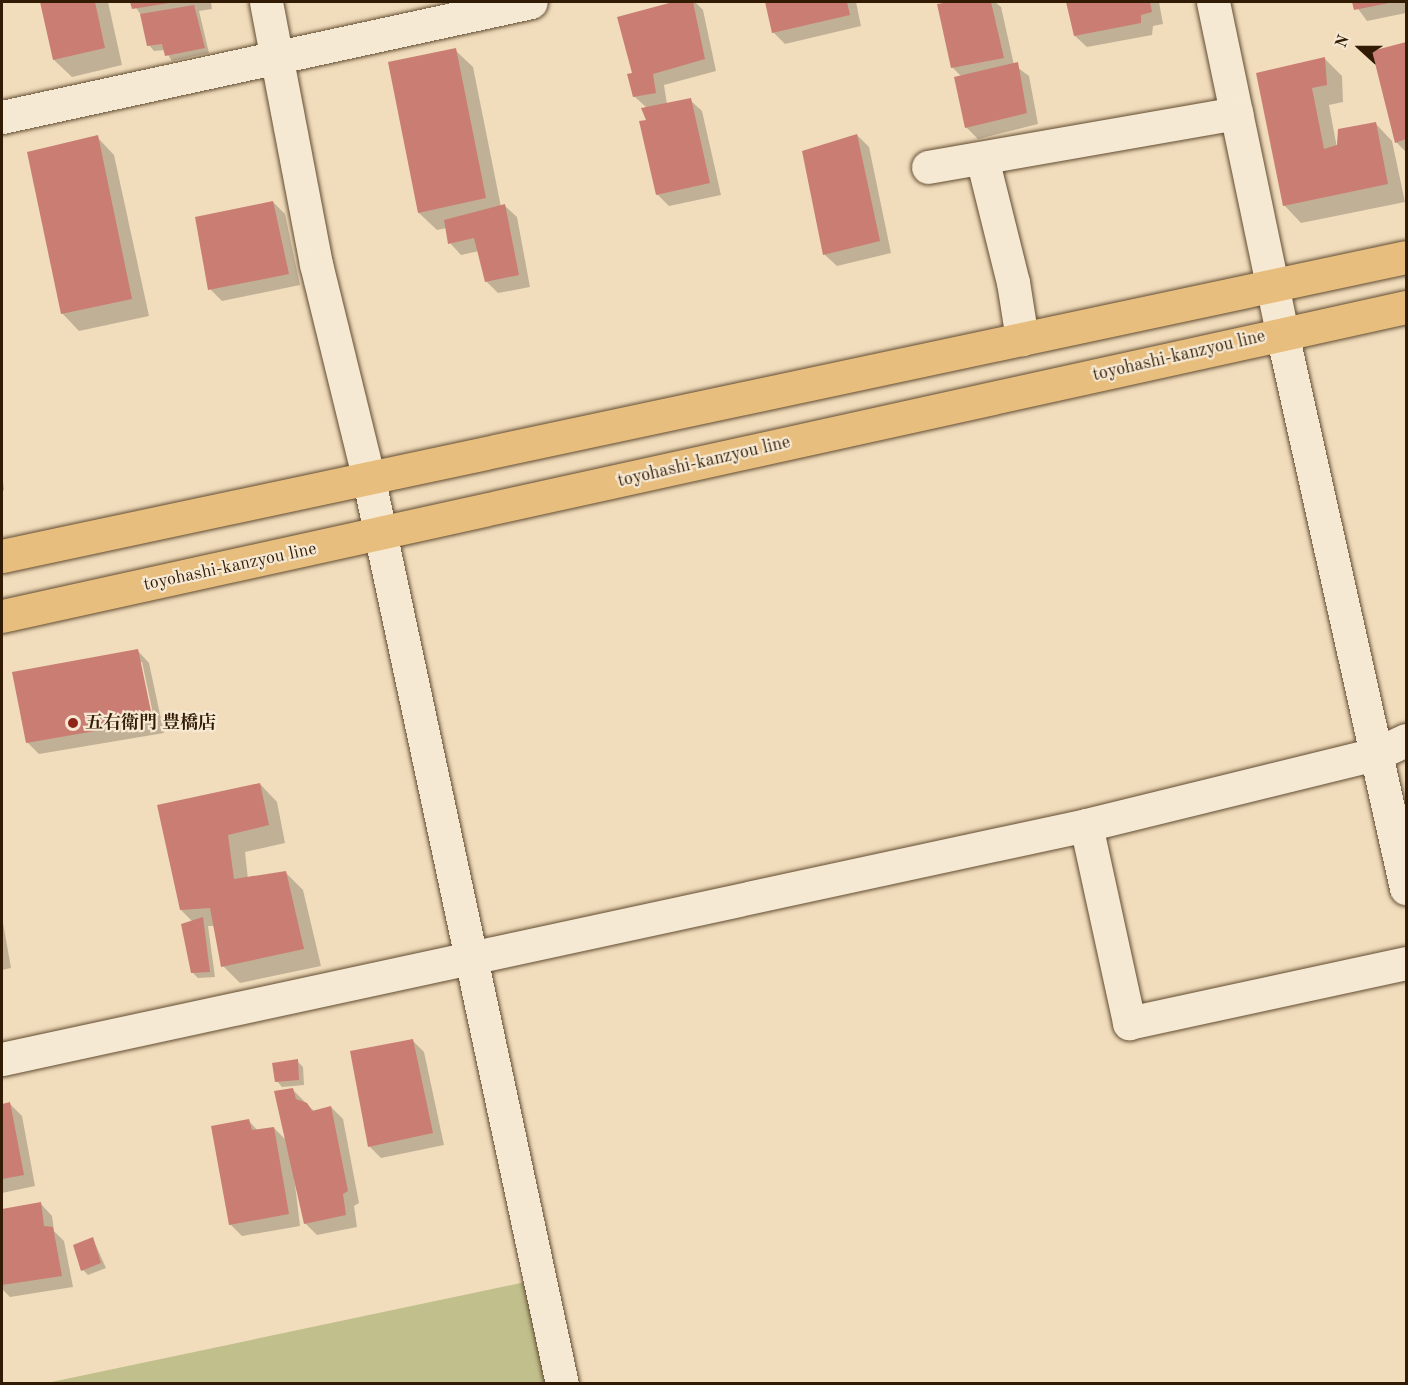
<!DOCTYPE html>
<html>
<head>
<meta charset="utf-8">
<style>
	body { margin:0 }
	#map { position:relative; width:1408px; height:1385px; overflow:hidden; background:#f1ddbc; font-family:"Old Standard TT","Noto Serif JP",serif }
	div>[style] { position:absolute }
	[style*='--x'] { left:calc(var(--x)*1px); top:calc(var(--y)*1px); width:calc(var(--w)*1px); rotate:calc(var(--a)*1deg) }
	.green>* { inset:0; background:#c1bf8c }
	.shadow>* { inset:0; background:#0003 }
	.building>* { inset:0; background:#ca7d72 }
	.roads { filter:drop-shadow(0 0 2px #624c32) drop-shadow(0 0 2px #624c32) }
	.minor>* { height:33px; margin:-16.5px; padding:0 16.5px; transform-origin:16.5px; border-radius:16.5px; background:#f6e9d3 }
	.major>* { height:33px; margin:-16.5px; padding:0 16.5px; transform-origin:16.5px; border-radius:16.5px; background:#e8be7e }
	.dots>* { width:16px; height:16px; translate:-50% -50%; box-sizing:border-box; border:3px solid #f6e9d3; border-radius:50% }
	span { translate:-50% -50%; white-space:nowrap; text-align:center; line-height:1.15; -webkit-text-stroke:4.5px #f6e9d3; paint-order:stroke }
	.street-label { font-size:18px; color:#321b04 }
	.poi-label { font-size:18px; color:#321b04; font-weight:700 }
	.left { translate:0 -50%; text-align:left }
	.frame { position:absolute; inset:0; border:3px solid #321b04; pointer-events:none }
	.north { position:absolute; left:1330px; top:18px; width:60px; height:60px; -webkit-text-stroke:4px #f6e9d3; paint-order:stroke; rotate:291deg; font-size:16px; font-weight:700; line-height:24px; text-align:center; color:#321b04 }
	.north::after { content:''; display:block; margin:auto; width:21px; height:27px; background:#321b04; clip-path:polygon(50% 0,100% 100%,50% 72%,0 100%) }
</style>
</head>
<body>
<div id="map">
	<div class="green">
		<div style="clip-path:polygon(526px 1282px,548px 1384px,42px 1384px)"></div>
	</div>
	<div class="shadow">
		<div style="clip-path:polygon(41px 2px,108px 2px,122px 65px,72px 77px,54px 60px)"></div>
		<div style="clip-path:polygon(132px 2px,211px 2px,212px 9px,199px 11px,209px 53px,172px 61px,165px 50px,154px 51px,149px 45px,143px 18px)"></div>
		<div style="clip-path:polygon(678px 2px,695px 2px,703px 10px,716px 71px,664px 85px,667px 104px,690px 100px,702px 111px,721px 195px,669px 206px,657px 194px,647px 108px,634px 96px,634px 75px,619px 18px)"></div>
		<div style="clip-path:polygon(767px 2px,856px 2px,861px 26px,785px 44px,773px 32px)"></div>
		<div style="clip-path:polygon(941px 2px,995px 2px,1001px 7px,1014px 65px,1029px 76px,1038px 124px,978px 139px,966px 127px,962px 77px,952px 67px)"></div>
		<div style="clip-path:polygon(1068px 2px,1159px 2px,1163px 24px,1153px 26px,1152px 35px,1087px 47px,1075px 36px)"></div>
		<div style="clip-path:polygon(1353px 2px,1406px 2px,1406px 13px,1367px 21px)"></div>
		<div style="clip-path:polygon(1406px 43px,1406px 152px,1396px 142px,1374px 52px)"></div>
		<div style="clip-path:polygon(455px 50px,473px 67px,501px 207px,505px 206px,517px 217px,530px 287px,498px 293px,486px 281px,479px 251px,461px 255px,450px 243px,447px 228px,437px 230px,419px 213px)"></div>
		<div style="clip-path:polygon(1325px 59px,1342px 76px,1343px 102px,1329px 105px,1337px 148px,1375px 123px,1392px 141px,1405px 202px,1301px 223px,1284px 205px,1258px 74px)"></div>
		<div style="clip-path:polygon(857px 135px,869px 147px,891px 253px,837px 266px,825px 255px,804px 152px)"></div>
		<div style="clip-path:polygon(97px 137px,114px 155px,149px 316px,79px 331px,62px 313px)"></div>
		<div style="clip-path:polygon(273px 202px,285px 214px,300px 285px,222px 301px,210px 289px)"></div>
		<div style="clip-path:polygon(2px 472px,4px 490px,2px 491px)"></div>
		<div style="clip-path:polygon(evenodd,138px 651px,149px 663px,164px 733px,39px 754px,27px 742px,138px 651px,139px 662px,142px 662px,156px 728px,153px 729px,139px 662px)"></div>
		<div style="clip-path:polygon(260px 784px,277px 802px,285px 843px,245px 852px,248px 879px,286px 873px,303px 890px,321px 966px,240px 983px,223px 966px,215px 926px,208px 926px,215px 977px,198px 978px,192px 972px,193px 922px,181px 910px)"></div>
		<div style="clip-path:polygon(2px 917px,11px 968px,2px 970px)"></div>
		<div style="clip-path:polygon(413px 1041px,424px 1052px,444px 1145px,381px 1158px,370px 1147px)"></div>
		<div style="clip-path:polygon(297px 1061px,303px 1067px,304px 1085px,282px 1087px,277px 1081px)"></div>
		<div style="clip-path:polygon(293px 1090px,315px 1112px,331px 1107px,343px 1119px,359px 1203px,354px 1206px,357px 1227px,317px 1235px,305px 1223px,294px 1176px,300px 1226px,242px 1236px,230px 1224px,249px 1121px,258px 1131px,274px 1128px,287px 1141px)"></div>
		<div style="clip-path:polygon(10px 1104px,22px 1116px,35px 1186px,2px 1193px,2px 1106px)"></div>
		<div style="clip-path:polygon(41px 1204px,52px 1216px,54px 1231px,64px 1241px,73px 1287px,10px 1297px,2px 1289px,2px 1211px)"></div>
		<div style="clip-path:polygon(93px 1239px,106px 1268px,88px 1275px,83px 1270px)"></div>
	</div>
	<div class="building">
		<div style="clip-path:polygon(40px 2px,95px 2px,105px 48px,53px 60px)"></div>
		<div style="clip-path:polygon(130px 2px,169px 2px,169px 3px,132px 9px)"></div>
		<div style="clip-path:polygon(673px 2px,693px 2px,705px 59px,653px 74px,656px 93px,633px 97px,627px 74px,632px 73px,617px 17px)"></div>
		<div style="clip-path:polygon(765px 2px,847px 2px,850px 15px,772px 33px)"></div>
		<div style="clip-path:polygon(951px 2px,991px 2px,1004px 58px,951px 68px,937px 4px)"></div>
		<div style="clip-path:polygon(1066px 2px,1150px 2px,1152px 12px,1141px 15px,1141px 23px,1074px 36px)"></div>
		<div style="clip-path:polygon(1352px 2px,1389px 2px,1389px 3px,1354px 10px)"></div>
		<div style="clip-path:polygon(194px 5px,205px 48px,165px 56px,162px 44px,147px 46px,140px 14px)"></div>
		<div style="clip-path:polygon(1406px 42px,1406px 139px,1395px 143px,1372px 51px)"></div>
		<div style="clip-path:polygon(456px 48px,486px 198px,418px 213px,388px 62px)"></div>
		<div style="clip-path:polygon(1325px 57px,1327px 85px,1312px 88px,1324px 149px,1337px 145px,1338px 129px,1376px 122px,1388px 184px,1283px 206px,1256px 73px)"></div>
		<div style="clip-path:polygon(1018px 62px,1027px 113px,965px 128px,954px 77px)"></div>
		<div style="clip-path:polygon(691px 98px,710px 183px,656px 195px,639px 121px,646px 120px,641px 108px)"></div>
		<div style="clip-path:polygon(857px 134px,880px 241px,823px 255px,802px 151px)"></div>
		<div style="clip-path:polygon(98px 135px,132px 299px,61px 314px,27px 152px)"></div>
		<div style="clip-path:polygon(273px 201px,289px 274px,208px 290px,195px 217px)"></div>
		<div style="clip-path:polygon(505px 204px,519px 275px,485px 282px,474px 238px,448px 244px,444px 220px)"></div>
		<div style="clip-path:polygon(138px 649px,153px 721px,26px 743px,12px 672px)"></div>
		<div style="clip-path:polygon(260px 783px,269px 825px,228px 835px,234px 879px,286px 871px,304px 949px,221px 967px,210px 908px,180px 910px,157px 805px)"></div>
		<div style="clip-path:polygon(203px 917px,210px 972px,191px 973px,181px 924px)"></div>
		<div style="clip-path:polygon(413px 1039px,433px 1133px,368px 1147px,350px 1051px)"></div>
		<div style="clip-path:polygon(298px 1059px,299px 1080px,275px 1082px,272px 1063px)"></div>
		<div style="clip-path:polygon(293px 1088px,296px 1099px,307px 1103px,312px 1111px,331px 1106px,348px 1191px,343px 1194px,346px 1215px,304px 1224px,274px 1091px)"></div>
		<div style="clip-path:polygon(10px 1102px,24px 1175px,2px 1179px,2px 1104px)"></div>
		<div style="clip-path:polygon(249px 1119px,252px 1130px,274px 1127px,289px 1214px,229px 1225px,211px 1126px)"></div>
		<div style="clip-path:polygon(41px 1202px,44px 1226px,53px 1227px,62px 1276px,2px 1285px,2px 1209px)"></div>
		<div style="clip-path:polygon(93px 1237px,101px 1263px,81px 1271px,73px 1245px)"></div>
	</div>
	<div class="roads">
		<div class="minor">
			<div style="--x:266;--y:2;--w:267;--a:79.2"></div>
			<div style="--x:316;--y:264;--w:218;--a:76.2"></div>
			<div style="--x:368;--y:476;--w:928;--a:77.94"></div>
			<div style="--x:1213;--y:2;--w:338;--a:78.2"></div>
			<div style="--x:1282;--y:333;--w:569;--a:77.41"></div>
			<div style="--x:2;--y:117;--w:541;--a:-12.26"></div>
			<div style="--x:982;--y:158;--w:128;--a:76"></div>
			<div style="--x:1013;--y:282;--w:58;--a:81"></div>
			<div style="--x:928;--y:167;--w:313;--a:-9.9"></div>
			<div style="--x:1086;--y:825;--w:203;--a:77.7"></div>
			<div style="--x:1129;--y:1023;--w:283;--a:-12.2"></div>
			<div style="--x:2;--y:1059;--w:1109;--a:-12.18"></div>
			<div style="--x:1086;--y:825;--w:299;--a:-13.8"></div>
			<div style="--x:1376;--y:754;--w:33;--a:-25"></div>
		</div>
		<div class="major">
			<div style="--x:2;--y:556;--w:1435;--a:-12.02"></div>
			<div style="--x:2;--y:616;--w:1438;--a:-12.41"></div>
		</div>
	</div>
	<div class="dots">
		<div style="left:73px;top:723px;background:#8f2418"></div>
	</div>
	<div class="street-label">
		<span style="left:1179px;top:356px;rotate:-13deg">toyohashi-kanzyou line</span>
		<span style="left:704px;top:462px;rotate:-13deg">toyohashi-kanzyou line</span>
		<span style="left:230px;top:567px;rotate:-12deg">toyohashi-kanzyou line</span>
	</div>
	<div class="poi-label">
		<span class="left" style="left:85px;top:723px">五右衛門 豊橋店</span>
	</div>
	<div class="frame"></div>
	<div class="north">N</div>
</div>
</body>
</html>
